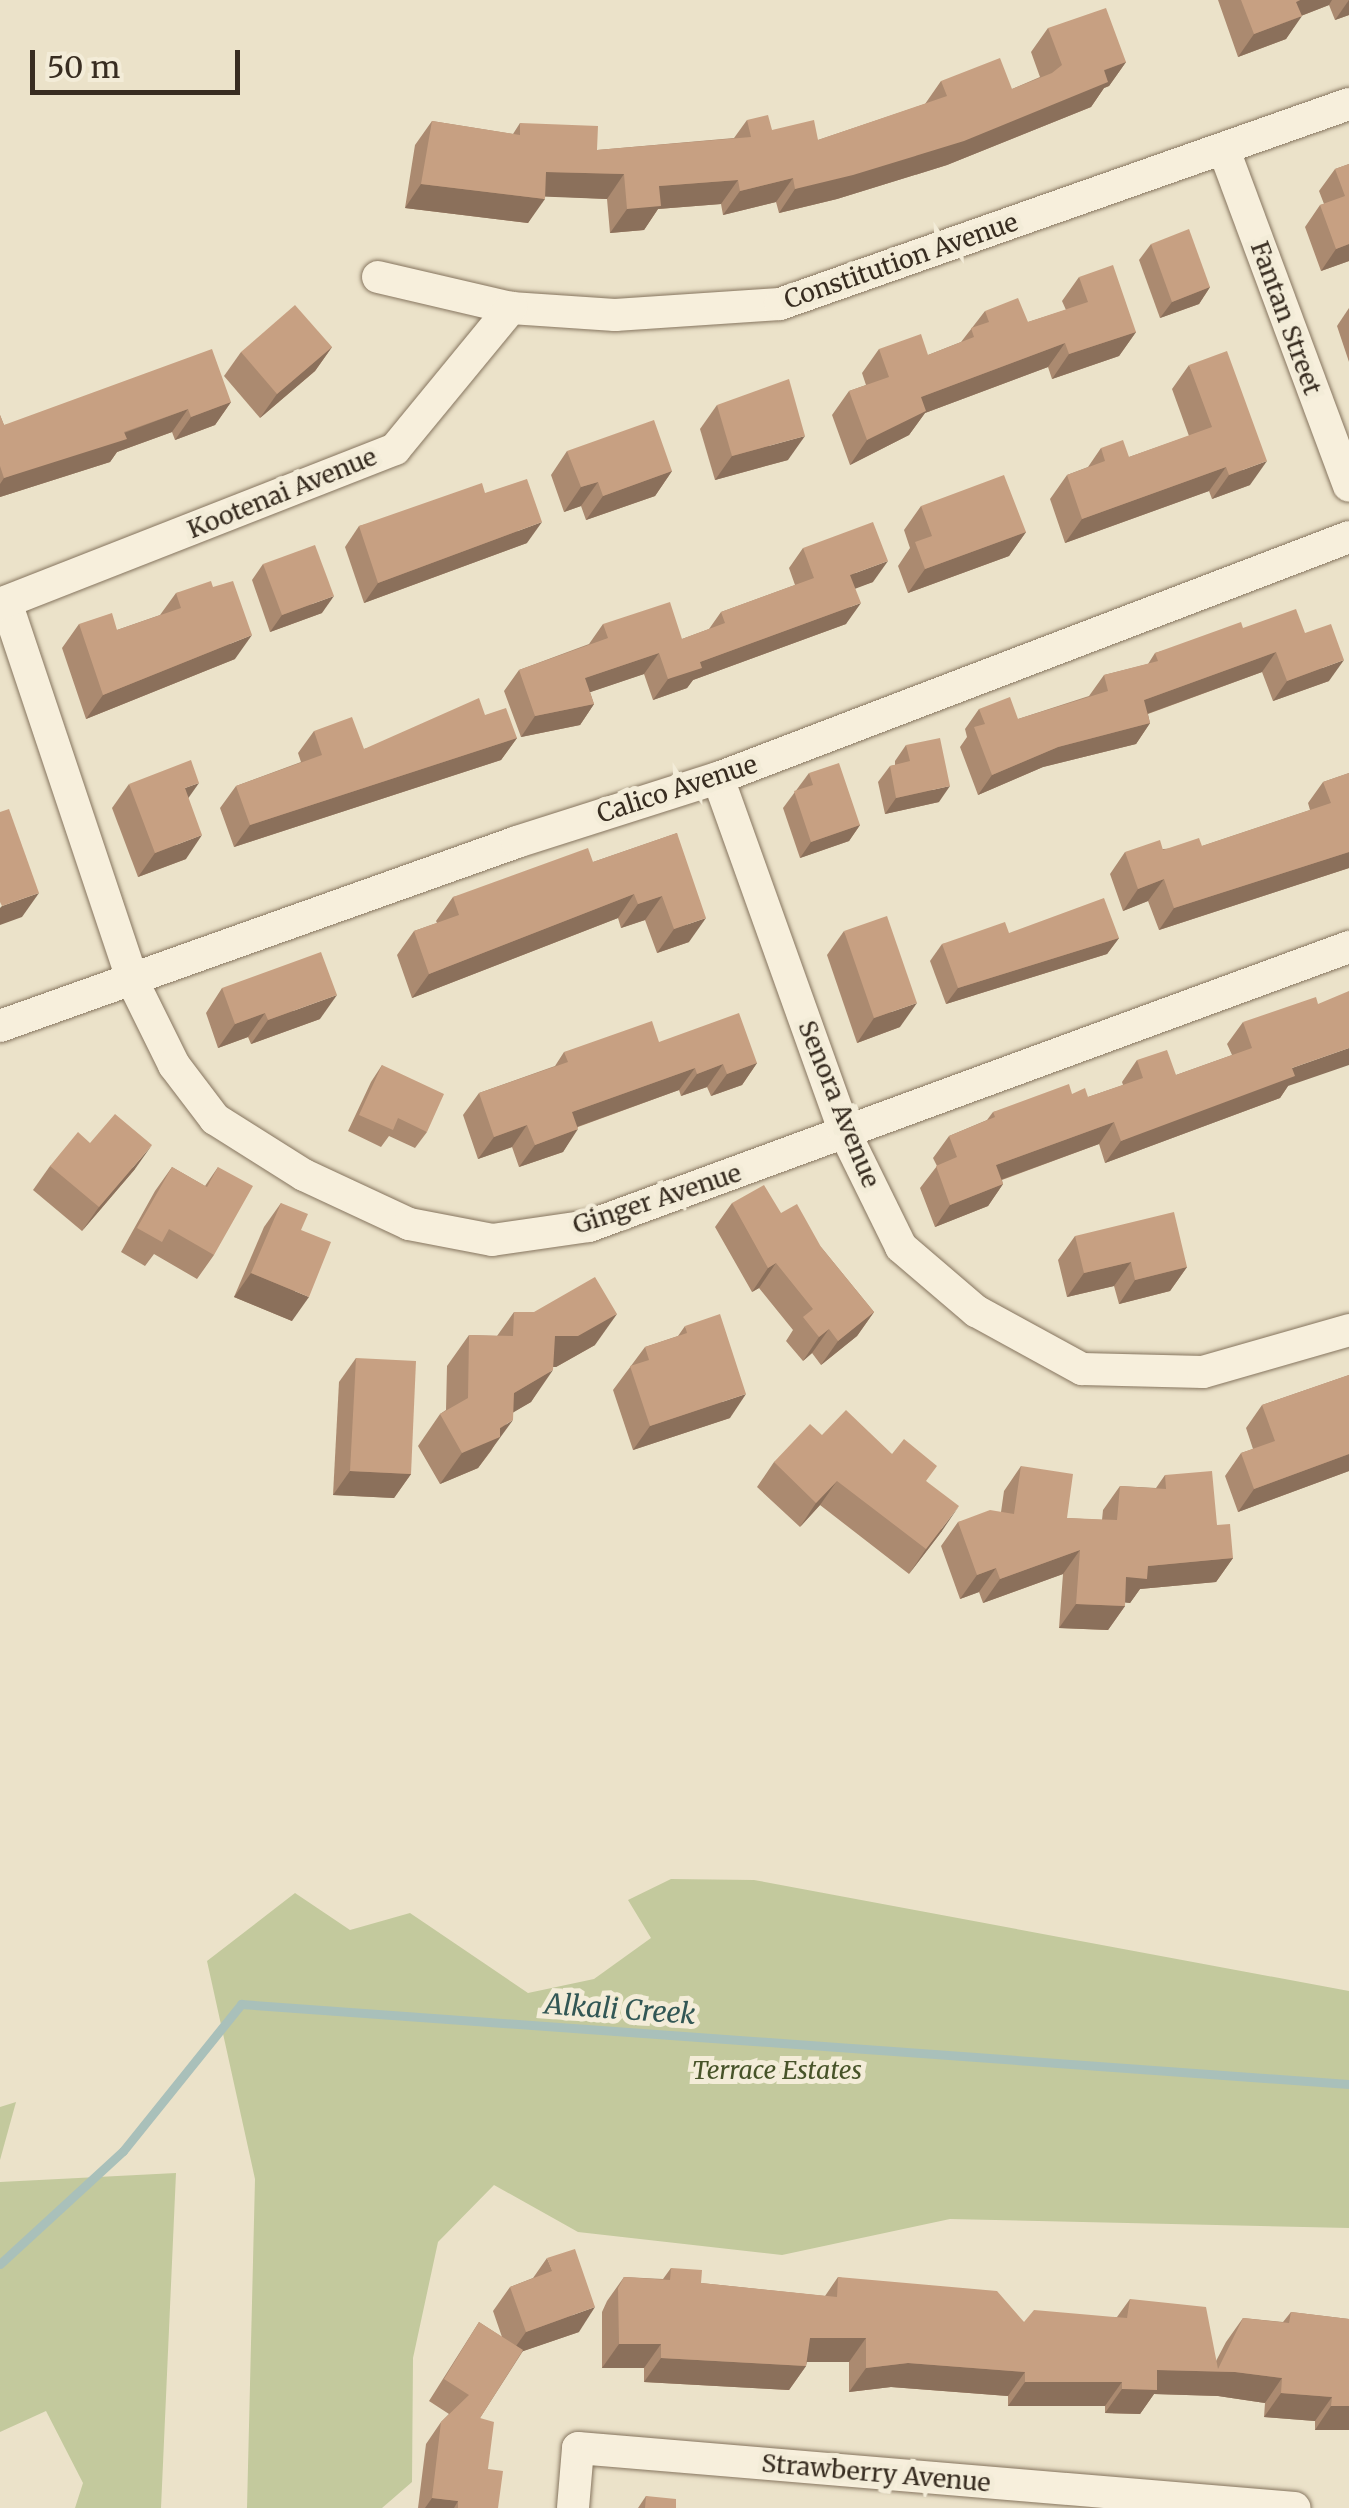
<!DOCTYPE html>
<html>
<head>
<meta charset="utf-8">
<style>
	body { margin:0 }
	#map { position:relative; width:1349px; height:2508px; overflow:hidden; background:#ebe2c9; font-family:Merriweather,serif }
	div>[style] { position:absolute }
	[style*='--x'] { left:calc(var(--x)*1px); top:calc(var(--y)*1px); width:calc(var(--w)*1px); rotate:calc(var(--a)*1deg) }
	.green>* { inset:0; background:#c3c99d }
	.stream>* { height:9px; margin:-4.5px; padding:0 4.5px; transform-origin:4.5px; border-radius:4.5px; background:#a9c0ba }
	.roads { filter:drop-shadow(0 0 2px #86755f) drop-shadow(0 0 2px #86755f) }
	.street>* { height:32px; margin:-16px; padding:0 16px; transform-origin:16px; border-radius:16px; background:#f7efdc }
	.wall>* { inset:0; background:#ab8a70 }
	.shaded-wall>* { inset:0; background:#8b705b }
	.building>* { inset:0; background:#c7a082 }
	span { translate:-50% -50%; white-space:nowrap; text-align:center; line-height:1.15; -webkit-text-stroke:10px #f3ecd8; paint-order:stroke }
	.street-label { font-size:25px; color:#382d21 }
	.park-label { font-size:25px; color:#475329; font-style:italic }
	.water-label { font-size:28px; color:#325755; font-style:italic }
	.scale { position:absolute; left:30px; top:50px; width:210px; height:45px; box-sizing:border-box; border:5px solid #382d21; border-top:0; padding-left:12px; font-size:30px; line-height:35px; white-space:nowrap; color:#382d21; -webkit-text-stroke:8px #f3ecd8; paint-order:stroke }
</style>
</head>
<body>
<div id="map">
	<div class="green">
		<div style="clip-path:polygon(671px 1879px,754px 1880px,1349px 1991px,1349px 2228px,950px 2219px,782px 2255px,578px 2232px,494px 2185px,438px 2242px,413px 2358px,412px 2482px,382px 2508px,247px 2508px,255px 2179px,207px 1961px,295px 1893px,350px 1930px,410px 1913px,528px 1993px,594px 1979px,651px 1938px,628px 1900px)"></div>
		<div style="clip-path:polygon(16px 2102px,0 2160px,0 2107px)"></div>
		<div style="clip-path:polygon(176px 2173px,161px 2508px,75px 2508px,83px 2483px,46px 2411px,0 2432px,0 2182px)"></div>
	</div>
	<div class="stream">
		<div style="--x:0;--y:2264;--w:167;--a:-42.6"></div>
		<div style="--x:123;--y:2151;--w:189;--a:-51.2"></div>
		<div style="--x:241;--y:2004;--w:1111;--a:4.13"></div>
	</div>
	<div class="roads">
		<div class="street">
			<div style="--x:1224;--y:150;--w:358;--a:69.6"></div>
			<div style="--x:378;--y:277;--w:137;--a:13.1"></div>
			<div style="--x:511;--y:308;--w:104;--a:3.9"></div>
			<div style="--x:615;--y:315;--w:165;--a:-3.8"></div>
			<div style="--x:780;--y:304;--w:603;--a:-19.37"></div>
			<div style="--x:6;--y:602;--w:401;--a:71.5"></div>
			<div style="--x:133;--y:982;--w:93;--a:63.7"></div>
			<div style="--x:174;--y:1065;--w:68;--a:52.8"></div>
			<div style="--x:215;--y:1119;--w:105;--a:32.2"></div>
			<div style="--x:304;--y:1175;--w:116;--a:25"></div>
			<div style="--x:409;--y:1224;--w:85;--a:10.9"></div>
			<div style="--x:492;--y:1240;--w:98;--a:-8.2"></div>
			<div style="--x:589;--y:1226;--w:810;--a:-20.16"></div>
			<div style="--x:0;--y:604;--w:424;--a:-21.4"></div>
			<div style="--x:395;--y:449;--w:183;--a:-50.6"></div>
			<div style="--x:718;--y:778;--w:377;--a:70.3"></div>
			<div style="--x:845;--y:1133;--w:127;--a:63.8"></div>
			<div style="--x:901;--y:1247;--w:99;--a:40.5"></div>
			<div style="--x:976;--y:1311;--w:121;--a:28.7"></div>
			<div style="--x:1082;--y:1369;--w:121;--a:1.4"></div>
			<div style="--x:1203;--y:1372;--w:152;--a:-16"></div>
			<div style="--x:0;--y:1026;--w:549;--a:-19.59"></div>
			<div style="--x:517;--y:842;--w:211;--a:-17.7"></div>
			<div style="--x:718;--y:778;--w:675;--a:-20.9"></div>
			<div style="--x:573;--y:2508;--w:60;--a:-85.2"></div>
			<div style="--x:578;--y:2448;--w:719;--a:4.79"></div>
		</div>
	</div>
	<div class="wall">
		<div style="clip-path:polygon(1218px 0,1349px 0,1349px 15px,1335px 20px,1329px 5px,1301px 16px,1286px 39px,1238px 57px)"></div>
		<div style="clip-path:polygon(1048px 28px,1126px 62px,1109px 86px,1104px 88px,1091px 107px,947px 165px,837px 199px,779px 213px,776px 202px,723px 215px,721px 204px,658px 209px,644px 230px,610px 233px,607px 199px,545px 196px,528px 223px,405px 208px,415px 145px,432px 121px,513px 134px,520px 123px,597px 150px,734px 138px,747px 120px,772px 130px,818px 140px,925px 104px,941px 81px,1012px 89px,1040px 77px,1031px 52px)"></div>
		<div style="clip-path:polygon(1349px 164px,1349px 261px,1321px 271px,1305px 227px,1320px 205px,1324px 204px,1319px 191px,1335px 169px)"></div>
		<div style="clip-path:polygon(1151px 244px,1210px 287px,1199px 304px,1160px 318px,1139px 260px)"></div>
		<div style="clip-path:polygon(1079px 277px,1136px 332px,1119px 356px,1052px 379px,1048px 367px,925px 413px,909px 435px,850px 465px,832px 415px,849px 391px,866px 385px,862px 373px,879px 349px,928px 355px,961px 342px,985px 311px,1028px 322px,1066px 310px,1062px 301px)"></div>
		<div style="clip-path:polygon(1349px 308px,1349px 362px,1337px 326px)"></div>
		<div style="clip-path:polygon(332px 347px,315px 371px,260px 418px,224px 376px,241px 352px)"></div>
		<div style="clip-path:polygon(1189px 365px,1250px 485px,1212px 499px,1209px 491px,1065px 543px,1050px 499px,1067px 475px,1088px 467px,1101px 448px,1129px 457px,1189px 436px,1172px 389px)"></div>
		<div style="clip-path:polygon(231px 402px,215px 425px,175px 440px,172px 432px,117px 452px,110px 462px,0 497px,0 415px,4px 425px)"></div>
		<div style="clip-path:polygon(717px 405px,788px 460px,715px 480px,700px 429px)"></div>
		<div style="clip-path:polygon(567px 451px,672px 471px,655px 496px,586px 520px,581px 506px,564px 512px,551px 475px)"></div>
		<div style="clip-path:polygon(485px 493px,527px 543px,364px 603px,345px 547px,359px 526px)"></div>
		<div style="clip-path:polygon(921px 506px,1026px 532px,1009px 556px,908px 593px,898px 566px,910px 548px,904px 530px)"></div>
		<div style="clip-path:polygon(803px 548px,873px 582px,855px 588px,846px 624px,693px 680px,687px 688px,653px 700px,644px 674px,590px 692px,594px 704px,580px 725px,521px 737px,504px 691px,519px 670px,589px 644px,603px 624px,682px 639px,709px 629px,721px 612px,795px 585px,789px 568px)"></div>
		<div style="clip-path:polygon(263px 564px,322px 613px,270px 632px,252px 580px)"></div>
		<div style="clip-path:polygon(213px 587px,235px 659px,86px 719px,62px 648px,79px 624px,117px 630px,160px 615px,176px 593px)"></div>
		<div style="clip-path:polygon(1243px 628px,1305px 633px,1329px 681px,1273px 701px,1262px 672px,1148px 714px,1150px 723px,1136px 744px,1043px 767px,978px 795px,960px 747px,967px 737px,965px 729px,979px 709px,1018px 719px,1089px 696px,1104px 675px,1148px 664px,1155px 653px)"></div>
		<div style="clip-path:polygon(485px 715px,517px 738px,501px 760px,234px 847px,220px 808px,236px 786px,301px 762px,298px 753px,314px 731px,364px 749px)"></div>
		<div style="clip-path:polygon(906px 745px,939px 802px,885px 814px,878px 782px,890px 766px,895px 765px,895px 761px)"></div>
		<div style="clip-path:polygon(809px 773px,860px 825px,849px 841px,800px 858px,783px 808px)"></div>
		<div style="clip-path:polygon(1349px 773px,1349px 868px,1159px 930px,1148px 901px,1123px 911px,1110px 874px,1125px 852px,1202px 846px,1310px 810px,1308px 803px,1323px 782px)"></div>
		<div style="clip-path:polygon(129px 784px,186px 859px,138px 877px,112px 808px)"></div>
		<div style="clip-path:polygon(677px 833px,689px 942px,657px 953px,645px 920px,621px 928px,618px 918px,412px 998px,397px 955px,414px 931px,437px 923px,436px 921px,453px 897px,593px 862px)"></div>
		<div style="clip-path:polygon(844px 931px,900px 1027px,857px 1043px,827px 955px)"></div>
		<div style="clip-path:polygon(1009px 933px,1119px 938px,1107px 954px,946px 1004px,930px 961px,942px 944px)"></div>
		<div style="clip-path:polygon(222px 988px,320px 1019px,251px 1044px,248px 1037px,218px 1048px,206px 1013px)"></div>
		<div style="clip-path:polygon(1243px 1022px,1288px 1086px,1280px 1098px,1105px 1163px,1099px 1144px,1002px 1180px,1003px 1184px,988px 1206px,935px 1227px,920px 1188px,937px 1166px,933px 1158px,949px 1136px,987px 1120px,993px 1112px,1072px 1094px,1088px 1097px,1123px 1085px,1122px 1082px,1137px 1060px,1176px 1075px,1232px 1055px,1227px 1044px)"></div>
		<div style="clip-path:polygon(659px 1042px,757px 1063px,742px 1085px,711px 1096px,707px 1087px,681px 1096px,679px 1090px,578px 1127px,563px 1152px,519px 1167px,512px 1147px,478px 1159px,463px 1115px,479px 1093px,555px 1066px,564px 1052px)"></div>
		<div style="clip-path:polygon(382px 1065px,427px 1132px,415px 1148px,389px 1136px,381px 1147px,348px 1131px,371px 1082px)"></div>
		<div style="clip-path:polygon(90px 1143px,135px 1169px,82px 1231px,33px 1190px,50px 1166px)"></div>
		<div style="clip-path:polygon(172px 1167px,205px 1186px,218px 1167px,214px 1255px,197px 1279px,154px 1254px,145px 1266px,121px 1252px,155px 1191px)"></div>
		<div style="clip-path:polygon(281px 1203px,301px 1230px,292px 1321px,234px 1297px,264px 1227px)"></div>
		<div style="clip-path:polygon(732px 1203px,781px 1213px,821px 1247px,874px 1312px,857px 1336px,821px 1365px,812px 1353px,803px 1361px,786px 1341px,793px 1330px,759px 1288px,752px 1292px,715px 1227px)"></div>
		<div style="clip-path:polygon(1075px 1236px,1187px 1267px,1170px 1291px,1119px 1304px,1114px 1286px,1067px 1297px,1058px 1260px)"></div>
		<div style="clip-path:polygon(514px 1312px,595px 1345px,556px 1367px,553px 1367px,531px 1402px,513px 1412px,491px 1451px,478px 1468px,440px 1484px,418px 1446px,440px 1414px,446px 1410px,447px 1366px,469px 1335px,497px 1336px)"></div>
		<div style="clip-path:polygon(685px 1326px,730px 1418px,633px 1450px,613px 1390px,645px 1347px,678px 1336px)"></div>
		<div style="clip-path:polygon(356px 1358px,411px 1474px,394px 1498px,333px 1495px,339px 1382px)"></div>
		<div style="clip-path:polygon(1349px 1375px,1349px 1471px,1238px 1512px,1225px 1476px,1241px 1453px,1253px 1449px,1246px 1428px,1262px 1405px)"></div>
		<div style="clip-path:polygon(822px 1435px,892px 1454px,926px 1481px,942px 1531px,909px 1574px,820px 1505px,800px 1527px,757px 1487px,774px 1462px)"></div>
		<div style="clip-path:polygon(1021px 1466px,1067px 1518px,1102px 1520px,1103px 1510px,1120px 1486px,1156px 1488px,1165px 1475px,1217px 1525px,1233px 1558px,1216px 1582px,1140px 1589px,1130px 1603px,1125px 1602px,1125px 1606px,1108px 1630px,1059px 1628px,1063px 1574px,983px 1603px,979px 1592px,960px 1599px,941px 1546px,958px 1522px,1001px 1512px,1004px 1491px)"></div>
		<div style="clip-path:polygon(547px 2258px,579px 2332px,523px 2351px,480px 2418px,488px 2469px,498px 2508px,418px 2508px,426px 2444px,441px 2422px,449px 2414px,429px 2401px,479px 2322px,502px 2337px,493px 2311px,510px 2287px,533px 2278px)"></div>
		<div style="clip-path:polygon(671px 2268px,701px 2283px,825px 2296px,838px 2277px,1024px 2322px,1117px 2317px,1130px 2299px,1216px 2361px,1226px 2342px,1243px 2318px,1283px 2322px,1291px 2312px,1349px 2319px,1349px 2430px,1315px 2430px,1315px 2421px,1264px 2417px,1265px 2403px,1218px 2396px,1154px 2394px,1140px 2414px,1105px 2413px,1105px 2406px,1008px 2406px,1008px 2396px,891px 2387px,849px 2392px,849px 2362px,807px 2362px,806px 2366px,789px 2390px,644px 2382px,644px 2368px,602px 2368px,602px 2312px,607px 2301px,624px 2277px,663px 2279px)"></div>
		<div style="clip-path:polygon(646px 2496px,676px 2508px,638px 2508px)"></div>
	</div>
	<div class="shaded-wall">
		<div style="clip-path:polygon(1300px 0,1332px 0,1329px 5px,1280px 24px,1296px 2px)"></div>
		<div style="clip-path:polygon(1349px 0,1349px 15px,1335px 20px)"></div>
		<div style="clip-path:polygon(1302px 16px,1286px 39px,1238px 57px,1254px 34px)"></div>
		<div style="clip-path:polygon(1126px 62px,1109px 86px,1104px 88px,1091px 107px,947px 165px,837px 199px,779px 213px,795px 189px)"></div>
		<div style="clip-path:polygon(546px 172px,624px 174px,607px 199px,529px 196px)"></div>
		<div style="clip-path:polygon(793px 178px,776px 202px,723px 215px,740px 191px)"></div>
		<div style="clip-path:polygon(738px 180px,721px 204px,658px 209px,644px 230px,610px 233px,627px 209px,659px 186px)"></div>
		<div style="clip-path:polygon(421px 184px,545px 199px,528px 223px,405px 208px)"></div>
		<div style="clip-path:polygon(1349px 244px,1349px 261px,1321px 271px,1336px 249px)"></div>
		<div style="clip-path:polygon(1210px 287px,1199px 304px,1160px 318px,1172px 302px)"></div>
		<div style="clip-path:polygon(1136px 332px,1119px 356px,1052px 379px,1069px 354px)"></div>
		<div style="clip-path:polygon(1065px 343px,1048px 367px,925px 413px,909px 435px,850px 465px,867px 440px,921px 397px)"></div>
		<div style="clip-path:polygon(332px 347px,315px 371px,260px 418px,277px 394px)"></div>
		<div style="clip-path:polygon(231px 402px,215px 425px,175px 440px,191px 417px)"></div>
		<div style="clip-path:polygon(188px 409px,172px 432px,117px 452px,110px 462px,0 497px,0 484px,4px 478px)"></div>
		<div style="clip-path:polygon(805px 436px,788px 460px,715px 480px,732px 456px)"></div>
		<div style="clip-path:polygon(1267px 461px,1250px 485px,1212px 499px,1229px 475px)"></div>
		<div style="clip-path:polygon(1226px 467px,1209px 491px,1065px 543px,1082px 519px)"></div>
		<div style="clip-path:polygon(672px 471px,655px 496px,586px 520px,603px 496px)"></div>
		<div style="clip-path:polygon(598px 482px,581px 506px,564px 512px,581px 487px)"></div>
		<div style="clip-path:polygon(542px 522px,527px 543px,364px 603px,378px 583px)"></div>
		<div style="clip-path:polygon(1026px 532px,1009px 556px,908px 593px,925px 569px)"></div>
		<div style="clip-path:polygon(888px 561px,873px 582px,836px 596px,850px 575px)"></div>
		<div style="clip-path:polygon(334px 596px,322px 613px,270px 632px,282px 615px)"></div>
		<div style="clip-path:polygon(861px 603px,846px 624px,693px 680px,687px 688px,653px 700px,668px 679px,700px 662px)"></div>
		<div style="clip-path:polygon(252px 635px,235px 659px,86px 719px,103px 695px)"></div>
		<div style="clip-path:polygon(1276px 652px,1262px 672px,1130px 720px,1144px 700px)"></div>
		<div style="clip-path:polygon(659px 653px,644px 674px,570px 699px,585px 678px)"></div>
		<div style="clip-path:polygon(1344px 660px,1329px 681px,1273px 701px,1287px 681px)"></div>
		<div style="clip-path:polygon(594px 704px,580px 725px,521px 737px,535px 716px)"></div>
		<div style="clip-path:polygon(1150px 723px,1136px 744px,1043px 767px,978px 795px,992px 775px,1058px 747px)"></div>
		<div style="clip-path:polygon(517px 738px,501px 760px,234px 847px,250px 825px)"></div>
		<div style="clip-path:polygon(199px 783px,182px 807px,185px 788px)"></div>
		<div style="clip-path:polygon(950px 786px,939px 802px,885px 814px,896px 798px)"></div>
		<div style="clip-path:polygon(860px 825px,849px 841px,800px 858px,811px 842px)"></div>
		<div style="clip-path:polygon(202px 835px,186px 859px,138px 877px,155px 853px)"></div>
		<div style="clip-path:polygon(1349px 852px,1349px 868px,1159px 930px,1174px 908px)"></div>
		<div style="clip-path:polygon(1164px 879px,1148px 901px,1123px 911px,1138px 889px)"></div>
		<div style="clip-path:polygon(39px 893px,22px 917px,0 925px,0 908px,2px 906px)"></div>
		<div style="clip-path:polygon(634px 894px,618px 918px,412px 998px,429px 974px)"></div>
		<div style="clip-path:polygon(662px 896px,645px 920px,621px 928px,638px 904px)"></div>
		<div style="clip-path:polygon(706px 918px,689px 942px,657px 953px,674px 929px)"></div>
		<div style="clip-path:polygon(1119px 938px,1107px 954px,946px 1004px,958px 988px)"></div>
		<div style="clip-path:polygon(337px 995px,320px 1019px,251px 1044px,268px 1020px)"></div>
		<div style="clip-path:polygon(917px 1003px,900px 1027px,857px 1043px,874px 1018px)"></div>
		<div style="clip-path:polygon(265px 1013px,248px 1037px,218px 1048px,235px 1024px)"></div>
		<div style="clip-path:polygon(1349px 1048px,1349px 1065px,1288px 1086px,1280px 1098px,1105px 1163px,1121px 1141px,1292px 1068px)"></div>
		<div style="clip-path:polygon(757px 1063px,742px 1085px,711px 1096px,727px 1074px)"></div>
		<div style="clip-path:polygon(723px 1064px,707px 1087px,681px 1096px,697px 1074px)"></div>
		<div style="clip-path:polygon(695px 1068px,679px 1090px,557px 1134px,572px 1112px)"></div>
		<div style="clip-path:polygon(1114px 1122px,1099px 1144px,981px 1187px,996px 1165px)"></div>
		<div style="clip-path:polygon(527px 1125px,512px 1147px,478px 1159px,494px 1137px)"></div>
		<div style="clip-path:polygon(578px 1129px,563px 1152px,519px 1167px,535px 1145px)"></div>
		<div style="clip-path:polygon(152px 1145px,135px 1169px,82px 1231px,99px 1207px)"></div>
		<div style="clip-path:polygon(1003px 1184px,988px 1206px,935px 1227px,950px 1205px)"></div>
		<div style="clip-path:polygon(1131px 1262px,1114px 1286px,1067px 1297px,1084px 1273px)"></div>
		<div style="clip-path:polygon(776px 1263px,759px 1288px,752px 1292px,768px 1268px)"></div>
		<div style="clip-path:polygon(1187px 1267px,1170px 1291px,1119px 1304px,1135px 1280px)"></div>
		<div style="clip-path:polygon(251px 1273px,309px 1297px,292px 1321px,234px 1297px)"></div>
		<div style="clip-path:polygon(874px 1312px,857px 1336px,821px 1365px,838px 1341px)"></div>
		<div style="clip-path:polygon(617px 1314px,595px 1345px,556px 1367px,533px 1367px,555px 1336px)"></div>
		<div style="clip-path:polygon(829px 1329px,812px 1353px,803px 1361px,819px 1337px)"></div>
		<div style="clip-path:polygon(553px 1370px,531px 1402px,492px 1425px,514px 1393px)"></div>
		<div style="clip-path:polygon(746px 1394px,730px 1418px,633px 1450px,650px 1426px)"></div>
		<div style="clip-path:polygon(513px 1420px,478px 1468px,440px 1484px,462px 1453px)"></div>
		<div style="clip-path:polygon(1349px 1454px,1349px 1471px,1238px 1512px,1254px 1489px)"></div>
		<div style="clip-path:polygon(350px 1471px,411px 1474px,394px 1498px,333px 1495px)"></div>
		<div style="clip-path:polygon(837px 1481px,820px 1505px,800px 1527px,816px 1503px)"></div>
		<div style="clip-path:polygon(959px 1506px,942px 1531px,909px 1574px,926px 1549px)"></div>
		<div style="clip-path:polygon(1080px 1550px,1063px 1574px,983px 1603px,1000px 1579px)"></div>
		<div style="clip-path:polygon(1233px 1558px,1216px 1582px,1140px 1589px,1130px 1603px,1109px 1601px,1126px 1577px,1148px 1566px)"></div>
		<div style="clip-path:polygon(996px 1568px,979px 1592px,960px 1599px,977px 1575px)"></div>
		<div style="clip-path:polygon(1076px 1604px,1125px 1606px,1108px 1630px,1059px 1628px)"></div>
		<div style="clip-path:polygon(595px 2307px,579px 2332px,509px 2356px,526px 2332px)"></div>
		<div style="clip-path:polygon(810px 2338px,866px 2338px,849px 2362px,794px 2362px)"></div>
		<div style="clip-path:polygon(619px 2344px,661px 2344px,644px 2368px,602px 2368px)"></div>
		<div style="clip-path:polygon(661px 2358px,806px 2366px,789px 2390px,644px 2382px)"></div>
		<div style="clip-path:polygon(908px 2363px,1025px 2372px,1008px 2396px,891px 2387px,849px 2392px,866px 2368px)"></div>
		<div style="clip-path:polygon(1157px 2370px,1235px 2372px,1282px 2378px,1265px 2403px,1218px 2396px,1154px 2394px,1140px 2414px,1105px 2413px,1122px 2389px)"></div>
		<div style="clip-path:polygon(1025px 2382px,1122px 2382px,1105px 2406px,1008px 2406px)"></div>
		<div style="clip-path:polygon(1281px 2393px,1332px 2397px,1315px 2421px,1264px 2417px)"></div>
		<div style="clip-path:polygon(1331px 2406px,1349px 2406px,1349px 2430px,1315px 2430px)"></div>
		<div style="clip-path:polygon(432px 2498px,458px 2501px,454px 2508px,425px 2508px)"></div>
	</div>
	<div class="building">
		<div style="clip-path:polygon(1241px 0,1300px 0,1296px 2px,1302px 16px,1254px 34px)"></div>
		<div style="clip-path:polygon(1106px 8px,1126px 62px,1104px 70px,1108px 82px,964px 141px,853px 175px,795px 189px,793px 178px,740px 191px,738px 180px,659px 186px,661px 206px,627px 209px,624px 174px,546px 172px,545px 199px,421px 184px,432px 121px,520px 135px,520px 123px,598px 126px,597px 150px,751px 137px,747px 120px,768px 115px,772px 130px,814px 120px,818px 140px,947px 96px,941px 81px,1000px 58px,1012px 89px,1052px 73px,1062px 65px,1048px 28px)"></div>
		<div style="clip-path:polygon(1349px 164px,1349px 244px,1336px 249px,1320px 205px,1345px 196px,1335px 169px)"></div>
		<div style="clip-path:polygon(1189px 229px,1210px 287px,1172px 302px,1151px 244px)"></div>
		<div style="clip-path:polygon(1113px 265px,1136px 332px,1069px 354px,1065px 343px,921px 397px,926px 411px,867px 440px,849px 391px,889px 377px,879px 349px,921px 334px,928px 355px,974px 337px,971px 328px,989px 322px,985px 311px,1018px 298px,1028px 322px,1088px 302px,1079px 277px)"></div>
		<div style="clip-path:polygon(295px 305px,332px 347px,277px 394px,241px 352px)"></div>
		<div style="clip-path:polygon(212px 349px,231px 402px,191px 417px,188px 409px,124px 432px,127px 439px,4px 478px,0 466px,0 415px,4px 425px)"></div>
		<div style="clip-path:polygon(1227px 351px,1267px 461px,1229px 475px,1226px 467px,1082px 519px,1067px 475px,1105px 461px,1101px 448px,1123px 440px,1129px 457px,1212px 427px,1189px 365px)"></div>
		<div style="clip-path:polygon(789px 379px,805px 436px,732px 456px,717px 405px)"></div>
		<div style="clip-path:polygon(654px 420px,672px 471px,603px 496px,598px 482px,581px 487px,567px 451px)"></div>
		<div style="clip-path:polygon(1004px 475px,1026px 532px,925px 569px,915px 542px,932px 536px,921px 506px)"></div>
		<div style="clip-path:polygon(527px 479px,542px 522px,378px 583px,359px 526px,482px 483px,485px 493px)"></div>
		<div style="clip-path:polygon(873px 522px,888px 561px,850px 575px,861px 603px,700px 662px,702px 668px,668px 679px,659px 653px,585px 678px,594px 704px,535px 716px,519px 670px,608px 638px,603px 624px,670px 602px,682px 639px,725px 623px,721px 612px,814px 578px,803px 548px)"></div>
		<div style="clip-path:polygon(315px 545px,334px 596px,282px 615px,263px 564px)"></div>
		<div style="clip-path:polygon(211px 581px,213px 587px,233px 581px,252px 635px,103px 695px,79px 624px,112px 613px,117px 630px,181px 608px,176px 593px)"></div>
		<div style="clip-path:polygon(1296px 609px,1305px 633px,1331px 624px,1344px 660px,1287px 681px,1276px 652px,1144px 700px,1150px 723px,1058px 747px,992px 775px,974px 727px,985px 724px,979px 709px,1010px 697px,1018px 719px,1108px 691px,1104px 675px,1158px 661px,1155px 653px,1241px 622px,1243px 628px)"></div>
		<div style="clip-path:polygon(479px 698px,485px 715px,506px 708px,517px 738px,250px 825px,236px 786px,322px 755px,314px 731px,352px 717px,364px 749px)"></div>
		<div style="clip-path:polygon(940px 738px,950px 786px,896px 798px,890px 766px,910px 761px,906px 745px)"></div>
		<div style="clip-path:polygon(191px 760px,199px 783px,185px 788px,202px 835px,155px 853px,129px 784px)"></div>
		<div style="clip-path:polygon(839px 763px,860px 825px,811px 842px,794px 791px,813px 785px,809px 773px)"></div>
		<div style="clip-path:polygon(1349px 773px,1349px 852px,1174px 908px,1164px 879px,1138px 889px,1125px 852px,1160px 840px,1163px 850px,1199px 838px,1202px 846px,1331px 803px,1323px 782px)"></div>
		<div style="clip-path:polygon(9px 809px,39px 893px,2px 906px,0 902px,0 812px)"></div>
		<div style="clip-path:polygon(677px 833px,706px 918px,674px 929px,662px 896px,638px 904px,634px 894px,429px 974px,414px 931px,459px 915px,453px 897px,588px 848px,593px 862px)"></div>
		<div style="clip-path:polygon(1104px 898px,1119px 938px,958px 988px,942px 944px,1005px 922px,1009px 933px)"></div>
		<div style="clip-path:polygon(887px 916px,917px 1003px,874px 1018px,844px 931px)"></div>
		<div style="clip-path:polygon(321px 952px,337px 995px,268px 1020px,265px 1013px,235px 1024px,222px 988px)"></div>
		<div style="clip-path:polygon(1349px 991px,1349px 1048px,1292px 1068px,1295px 1076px,1121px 1141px,1114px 1122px,996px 1165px,1003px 1184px,950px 1205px,936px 1166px,957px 1157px,949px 1136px,995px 1117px,993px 1112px,1069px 1084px,1072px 1094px,1085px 1088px,1088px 1097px,1143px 1078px,1137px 1060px,1167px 1050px,1176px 1075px,1252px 1048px,1243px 1022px,1316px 997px,1318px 1004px)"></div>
		<div style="clip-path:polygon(739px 1013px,757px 1063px,727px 1074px,723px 1064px,697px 1074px,695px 1068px,572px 1112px,578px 1129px,535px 1145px,527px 1125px,494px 1137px,479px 1093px,568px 1062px,564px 1052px,652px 1021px,659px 1042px)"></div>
		<div style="clip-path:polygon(382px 1065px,444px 1094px,427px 1132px,398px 1118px,393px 1130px,359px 1115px)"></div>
		<div style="clip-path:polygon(115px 1114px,152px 1145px,99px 1207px,50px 1166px,78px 1132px,90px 1143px)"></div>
		<div style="clip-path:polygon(172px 1167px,207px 1187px,218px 1167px,253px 1186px,214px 1255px,169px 1229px,162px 1242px,137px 1228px)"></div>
		<div style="clip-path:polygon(764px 1185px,781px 1213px,797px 1204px,821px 1247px,874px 1312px,838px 1341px,829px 1329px,819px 1337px,803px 1317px,813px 1309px,776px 1263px,768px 1268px,732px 1203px)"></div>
		<div style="clip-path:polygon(281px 1203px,308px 1214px,301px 1230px,331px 1242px,309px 1297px,251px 1273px)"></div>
		<div style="clip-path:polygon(1174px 1212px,1187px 1267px,1135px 1280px,1131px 1262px,1084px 1273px,1075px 1236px)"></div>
		<div style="clip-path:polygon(595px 1277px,617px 1314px,578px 1336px,555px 1336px,553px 1370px,514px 1393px,513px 1420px,500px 1428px,500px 1437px,462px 1453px,440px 1414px,468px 1398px,469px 1335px,513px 1336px,514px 1312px,534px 1312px)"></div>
		<div style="clip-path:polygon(720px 1314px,746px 1394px,650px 1426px,630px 1366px,649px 1360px,645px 1347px,687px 1333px,685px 1326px)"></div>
		<div style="clip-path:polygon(356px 1358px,416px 1361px,411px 1474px,350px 1471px)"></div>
		<div style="clip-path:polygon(1349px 1375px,1349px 1454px,1254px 1489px,1241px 1453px,1275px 1441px,1262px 1405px)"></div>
		<div style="clip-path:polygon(846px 1410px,892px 1454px,904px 1439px,937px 1466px,926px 1481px,959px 1506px,926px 1549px,837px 1481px,816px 1503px,774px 1462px,810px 1424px,822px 1435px)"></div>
		<div style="clip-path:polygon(1021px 1466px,1073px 1474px,1067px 1518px,1117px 1520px,1120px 1486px,1166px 1489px,1165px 1475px,1212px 1471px,1217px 1525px,1230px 1524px,1233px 1558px,1148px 1566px,1147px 1579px,1126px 1577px,1125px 1606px,1076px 1604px,1080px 1550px,1000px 1579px,996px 1568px,977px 1575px,958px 1522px,990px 1510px,1014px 1514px)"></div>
		<div style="clip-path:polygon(575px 2249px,595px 2307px,526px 2332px,510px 2287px,552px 2271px,547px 2258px)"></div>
		<div style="clip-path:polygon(671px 2268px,702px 2270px,701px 2283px,837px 2297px,838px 2277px,997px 2291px,1024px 2322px,1034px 2310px,1127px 2318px,1130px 2299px,1206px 2307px,1218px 2369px,1243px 2318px,1289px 2323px,1291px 2312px,1349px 2319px,1349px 2406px,1331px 2406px,1332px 2397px,1281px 2393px,1282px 2378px,1235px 2372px,1157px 2370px,1157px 2390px,1122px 2389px,1122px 2382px,1025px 2382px,1025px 2372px,908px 2363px,866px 2368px,866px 2338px,810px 2338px,806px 2366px,661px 2358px,661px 2344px,619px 2344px,618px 2288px,624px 2277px,670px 2280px)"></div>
		<div style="clip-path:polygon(479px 2322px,523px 2350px,480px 2418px,494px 2422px,488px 2469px,503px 2471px,498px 2508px,458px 2508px,458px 2501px,432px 2498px,441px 2422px,469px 2395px,444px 2379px)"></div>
		<div style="clip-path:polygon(646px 2496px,676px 2499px,676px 2508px,645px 2508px)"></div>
	</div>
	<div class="street-label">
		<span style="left:901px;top:261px;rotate:-19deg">Constitution Avenue</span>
		<span style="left:1286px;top:318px;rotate:70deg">Fantan Street</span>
		<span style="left:282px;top:493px;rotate:-22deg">Kootenai Avenue</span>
		<span style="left:677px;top:789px;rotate:-18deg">Calico Avenue</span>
		<span style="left:839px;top:1104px;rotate:68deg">Senora Avenue</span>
		<span style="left:657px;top:1199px;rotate:-18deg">Ginger Avenue</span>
		<span style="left:876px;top:2473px;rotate:5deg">Strawberry Avenue</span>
	</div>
	<div class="park-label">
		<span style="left:777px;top:2070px">Terrace Estates</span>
	</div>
	<div class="water-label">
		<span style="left:620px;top:2009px;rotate:4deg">Alkali Creek</span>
	</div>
	<div class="scale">50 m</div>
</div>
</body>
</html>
